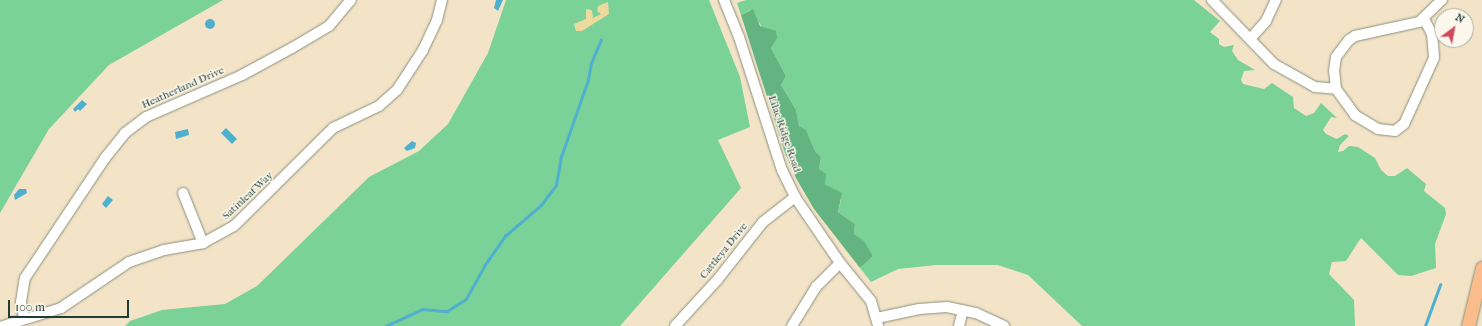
<!DOCTYPE html>
<html>
<head>
<meta charset="utf-8">
<style>
	body { margin:0 }
	#map { position:relative; width:1482px; height:326px; overflow:hidden; background:#f3e3c7; font-family:"IM FELL French Canon",serif }
	div>[style] { position:absolute }
	[style*='--x'] { left:calc(var(--x)*1px); top:calc(var(--y)*1px); width:calc(var(--w)*1px); rotate:calc(var(--a)*1deg) }
	.green>* { inset:0; background:#7ad298 }
	.forest>* { inset:0; background:#63b480 }
	.sand>* { inset:0; background:#eeda9e }
	.water>* { inset:0; background:#4fb0ce }
	.round { border-radius:50% }
	.stream>* { height:2.5px; margin:-1.25px; padding:0 1.25px; transform-origin:1.25px; border-radius:1.25px; background:#4fb0ce }
	.roads { filter:drop-shadow(0 0 1px #89907e) drop-shadow(0 0 1px #89907e) }
	.minor>* { height:10px; margin:-5px; padding:0 5px; transform-origin:5px; border-radius:5px; background:#fff }
	.major>* { height:13px; margin:-6.5px; padding:0 6.5px; transform-origin:6.5px; border-radius:6.5px; background:#f9bc8a }
	span { translate:-50% -50%; white-space:nowrap; text-align:center; line-height:1.15; -webkit-text-stroke:3px #fbf7ec; paint-order:stroke }
	.street-label { font-size:11px; color:#1f3d34 }
	.north { position:absolute; left:1434px; top:8px; width:40px; height:40px; box-sizing:border-box; background:#fbf7ec; border:1px solid #a3ada2; border-radius:50%; rotate:32deg; font-size:11px; font-weight:700; line-height:16px; text-align:center; color:#1f3d34 }
	.north::after { content:''; display:block; margin:auto; width:14px; height:18px; background:#d1495b; clip-path:polygon(50% 0,100% 100%,50% 72%,0 100%) }
	.scale { position:absolute; left:8px; top:300px; width:121px; height:18px; box-sizing:border-box; border:2px solid #1f3d34; border-top:0; padding-left:5px; font-size:12px; line-height:14px; white-space:nowrap; color:#1f3d34; -webkit-text-stroke:3px #fbf7ec; paint-order:stroke }
</style>
</head>
<body>
<div id="map">
	<div class="green">
		<div style="clip-path:polygon(0 0,223px 0,109px 65px,49px 129px,0 213px)"></div>
		<div style="clip-path:polygon(506px 0,709px 0,740px 77px,750px 127px,718px 140px,741px 188px,620px 326px,125px 326px,130px 321px,162px 310px,225px 304px,257px 286px,369px 177px,419px 151px,448px 124px,488px 53px)"></div>
		<div style="clip-path:polygon(746px 0,1194px 0,1220px 21px,1210px 32px,1219px 39px,1219px 44px,1224px 47px,1234px 45px,1232px 51px,1238px 60px,1255px 70px,1244px 71px,1241px 80px,1243px 84px,1264px 89px,1272px 83px,1293px 97px,1294px 108px,1306px 116px,1314px 113px,1321px 103px,1337px 118px,1331px 117px,1323px 130px,1326px 134px,1337px 139px,1345px 134px,1349px 136px,1340px 145px,1338px 152px,1343px 151px,1349px 146px,1358px 147px,1375px 158px,1381px 170px,1388px 176px,1395px 176px,1407px 168px,1426px 184px,1424px 191px,1445px 208px,1446px 214px,1435px 244px,1436px 268px,1411px 276px,1398px 275px,1361px 238px,1346px 261px,1332px 262px,1329px 274px,1354px 300px,1355px 326px,1082px 326px,1028px 275px,998px 265px,936px 265px,898px 269px,871px 282px,860px 268px,873px 256px,863px 241px,854px 234px,855px 224px,838px 212px,841px 200px,836px 190px,825px 184px,819px 169px,821px 157px,815px 151px,806px 131px,799px 126px,796px 110px,781px 85px,786px 76px,771px 48px,773px 42px,750px 10px,741px 15px,737px 3px)"></div>
	</div>
	<div class="forest">
		<div style="clip-path:polygon(753px 9px,760px 26px,776px 31px,777px 38px,771px 48px,786px 76px,781px 85px,796px 110px,799px 126px,806px 130px,815px 151px,821px 157px,819px 169px,826px 174px,825px 184px,842px 193px,838px 212px,855px 224px,854px 234px,864px 241px,873px 256px,860px 268px,814px 209px,796px 178px,785px 153px,741px 15px)"></div>
	</div>
	<div class="sand">
		<div style="clip-path:polygon(608px 2px,609px 14px,582px 31px,576px 31px,574px 24px,586px 19px,586px 9px,592px 10px,593px 18px,601px 14px,597px 11px,598px 6px)"></div>
	</div>
	<div class="water">
		<div style="clip-path:polygon(496px 0,503px 0,498px 11px,494px 8px)"></div>
		<div class="round" style="left:205px;top:19px;width:10px;height:10px"></div>
		<div style="clip-path:polygon(82px 100px,87px 104px,80px 111px,78px 109px,75px 112px,73px 109px)"></div>
		<div style="clip-path:polygon(226px 128px,237px 139px,232px 144px,221px 133px)"></div>
		<div style="clip-path:polygon(188px 129px,189px 135px,176px 139px,175px 132px)"></div>
		<div style="clip-path:polygon(412px 141px,416px 143px,415px 148px,407px 151px,404px 148px)"></div>
		<div style="clip-path:polygon(19px 189px,26px 189px,27px 193px,15px 200px,14px 195px)"></div>
		<div style="clip-path:polygon(108px 196px,113px 200px,106px 208px,102px 204px)"></div>
	</div>
	<div class="stream">
		<div style="--x:386;--y:326;--w:40;--a:-25"></div>
		<div style="--x:422;--y:309;--w:25;--a:5"></div>
		<div style="--x:447;--y:311;--w:22;--a:-32"></div>
		<div style="--x:466;--y:299;--w:38;--a:-61"></div>
		<div style="--x:484;--y:266;--w:37;--a:-55"></div>
		<div style="--x:505;--y:236;--w:48;--a:-40.7"></div>
		<div style="--x:541;--y:205;--w:25;--a:-53"></div>
		<div style="--x:556;--y:185;--w:28;--a:-80"></div>
		<div style="--x:561;--y:157;--w:82;--a:-70.7"></div>
		<div style="--x:588;--y:80;--w:17;--a:-80"></div>
		<div style="--x:591;--y:63;--w:25;--a:-67"></div>
		<div style="--x:1425;--y:326;--w:44;--a:-69.9"></div>
	</div>
	<div class="roads">
		<div class="minor">
			<div style="--x:724;--y:0;--w:40;--a:68"></div>
			<div style="--x:739;--y:37;--w:140;--a:72.1"></div>
			<div style="--x:782;--y:170;--w:30;--a:64"></div>
			<div style="--x:795;--y:197;--w:80;--a:55.7"></div>
			<div style="--x:840;--y:263;--w:49;--a:50.8"></div>
			<div style="--x:871;--y:301;--w:26;--a:74"></div>
			<div style="--x:1212;--y:0;--w:89;--a:45.9"></div>
			<div style="--x:1274;--y:64;--w:47;--a:29.3"></div>
			<div style="--x:1315;--y:87;--w:21;--a:5"></div>
			<div style="--x:1424;--y:19;--w:17;--a:62"></div>
			<div style="--x:1432;--y:34;--w:24;--a:85"></div>
			<div style="--x:1434;--y:58;--w:72;--a:114.4"></div>
			<div style="--x:1404;--y:124;--w:11;--a:142"></div>
			<div style="--x:1395;--y:131;--w:17;--a:-173"></div>
			<div style="--x:1378;--y:129;--w:27;--a:-149"></div>
			<div style="--x:1355;--y:115;--w:32;--a:-126"></div>
			<div style="--x:1336;--y:89;--w:18;--a:-96"></div>
			<div style="--x:1334;--y:71;--w:14;--a:-82"></div>
			<div style="--x:1336;--y:57;--w:21;--a:-53"></div>
			<div style="--x:1349;--y:40;--w:7;--a:-34"></div>
			<div style="--x:1355;--y:36;--w:66;--a:-12.3"></div>
			<div style="--x:1419;--y:22;--w:32;--a:-44"></div>
			<div style="--x:1250;--y:39;--w:24;--a:-48"></div>
			<div style="--x:1266;--y:21;--w:23;--a:-65"></div>
			<div style="--x:183;--y:193;--w:54;--a:68.2"></div>
			<div style="--x:24;--y:318;--w:16;--a:-101"></div>
			<div style="--x:21;--y:302;--w:24;--a:-81"></div>
			<div style="--x:25;--y:278;--w:144;--a:-56.3"></div>
			<div style="--x:105;--y:158;--w:32;--a:-51"></div>
			<div style="--x:125;--y:133;--w:26;--a:-37"></div>
			<div style="--x:146;--y:117;--w:105;--a:-23.6"></div>
			<div style="--x:242;--y:75;--w:57;--a:-28.4"></div>
			<div style="--x:292;--y:48;--w:43;--a:-30.7"></div>
			<div style="--x:329;--y:26;--w:34;--a:-50"></div>
			<div style="--x:877;--y:318;--w:43;--a:-12.1"></div>
			<div style="--x:919;--y:309;--w:28;--a:-4"></div>
			<div style="--x:947;--y:307;--w:30;--a:12"></div>
			<div style="--x:976;--y:313;--w:31;--a:25"></div>
			<div style="--x:3;--y:326;--w:61;--a:-17.2"></div>
			<div style="--x:61;--y:308;--w:82;--a:-34.1"></div>
			<div style="--x:129;--y:262;--w:37;--a:-19"></div>
			<div style="--x:164;--y:250;--w:40;--a:-10"></div>
			<div style="--x:203;--y:243;--w:35;--a:-29"></div>
			<div style="--x:234;--y:226;--w:139;--a:-44.7"></div>
			<div style="--x:333;--y:128;--w:51;--a:-25.6"></div>
			<div style="--x:379;--y:106;--w:24;--a:-42"></div>
			<div style="--x:397;--y:90;--w:48;--a:-57"></div>
			<div style="--x:423;--y:50;--w:33;--a:-65"></div>
			<div style="--x:437;--y:20;--w:21;--a:-76"></div>
			<div style="--x:675;--y:326;--w:64;--a:-47.5"></div>
			<div style="--x:718;--y:279;--w:73;--a:-51.7"></div>
			<div style="--x:763;--y:222;--w:41;--a:-38"></div>
			<div style="--x:792;--y:326;--w:46;--a:-58.4"></div>
			<div style="--x:816;--y:287;--w:34;--a:-45"></div>
			<div style="--x:959;--y:326;--w:16;--a:-76"></div>
		</div>
		<div class="major">
			<div style="--x:1468;--y:326;--w:60;--a:-76.4"></div>
		</div>
	</div>
	<div class="street-label">
		<span style="left:183px;top:88px;rotate:-24deg">Heatherland Drive</span>
		<span style="left:784px;top:134px;rotate:71deg">Lilac Ridge Road</span>
		<span style="left:248px;top:196px;rotate:-43deg">Satinleaf Way</span>
		<span style="left:724px;top:251px;rotate:-51deg">Cattleya Drive</span>
	</div>
	<div class="north">N</div>
	<div class="scale">100 m</div>
</div>
</body>
</html>
